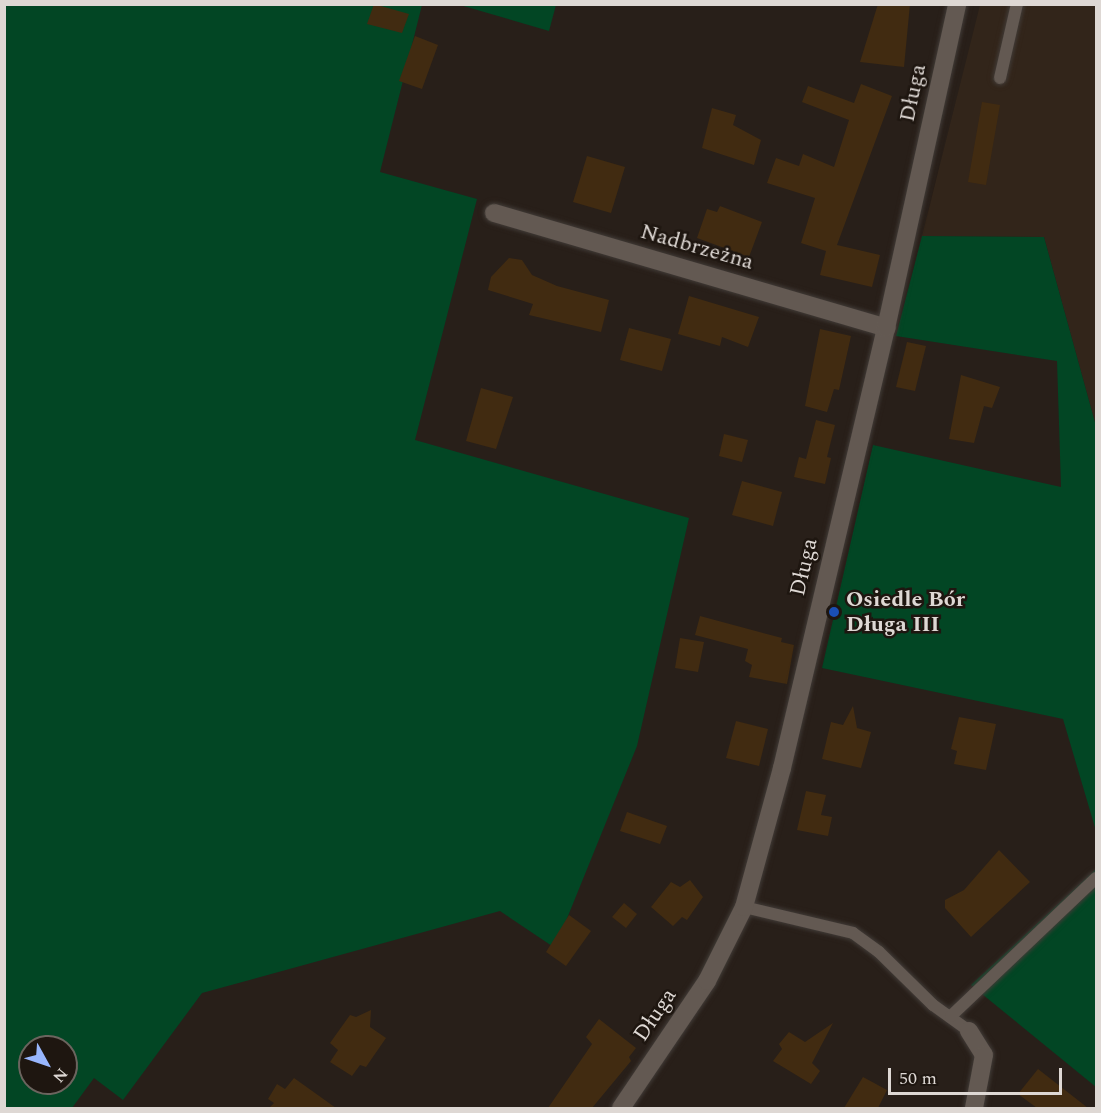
<!DOCTYPE html>
<html>
<head>
<meta charset="utf-8">
<style>
	body { margin:0 }
	#map { position:relative; width:1101px; height:1113px; overflow:hidden; background:#281f19; font-family:Spectral,serif }
	div>[style] { position:absolute }
	[style*='--x'] { left:calc(var(--x)*1px); top:calc(var(--y)*1px); width:calc(var(--w)*1px); rotate:calc(var(--a)*1deg) }
	.built>* { inset:0; background:#32251a }
	.green>* { inset:0; background:#024624 }
	.building>* { inset:0; background:#412b11 }
	.roads { filter:drop-shadow(0 0 2px #413b37) drop-shadow(0 0 2px #413b37) }
	.service>* { height:12px; margin:-6px; padding:0 6px; transform-origin:6px; border-radius:6px; background:#635952 }
	.minor>* { height:18px; margin:-9px; padding:0 9px; transform-origin:9px; border-radius:9px; background:#635952 }
	.dots>* { width:16px; height:16px; translate:-50% -50%; box-sizing:border-box; border:3px solid #1e1610; border-radius:50% }
	span { translate:-50% -50%; white-space:nowrap; text-align:center; line-height:1.15; -webkit-text-stroke:5px #1e1610; paint-order:stroke }
	.street-label { font-size:22px; color:#ded8d4 }
	.poi-label { font-size:22px; color:#ded8d4; font-weight:700 }
	.left { translate:0 -50%; text-align:left }
	.frame { position:absolute; inset:0; border:6px solid #ded8d4; pointer-events:none }
	.north { position:absolute; left:18px; top:1035px; width:60px; height:60px; box-sizing:border-box; background:#1e1610; border:2px solid #6b645e; border-radius:50%; rotate:130deg; font-size:16px; font-weight:700; line-height:24px; text-align:center; color:#ded8d4 }
	.north::after { content:''; display:block; margin:auto; width:21px; height:27px; background:#98b6fd; clip-path:polygon(50% 0,100% 100%,50% 72%,0 100%) }
	.scale { position:absolute; left:888px; top:1068px; width:174px; height:27px; box-sizing:border-box; border:3px solid #ded8d4; border-top:0; padding-left:8px; font-size:18px; line-height:21px; white-space:nowrap; color:#ded8d4; -webkit-text-stroke:4px #1e1610; paint-order:stroke }
</style>
</head>
<body>
<div id="map">
	<div class="built">
		<div style="clip-path:polygon(980px 5px,1096px 5px,1096px 426px,1044px 237px,922px 236px)"></div>
	</div>
	<div class="green">
		<div style="clip-path:polygon(evenodd,5px 5px,422px 5px,380px 172px,477px 199px,415px 440px,689px 518px,637px 746px,555px 948px,500px 911px,202px 993px,123px 1100px,94px 1078px,72px 1108px,5px 1108px,5px 5px,30px 1047px,66px 1047px,66px 1083px,30px 1083px,30px 1047px)"></div>
		<div style="clip-path:polygon(460px 5px,556px 4px,556px 5px,549px 31px)"></div>
		<div style="clip-path:polygon(922px 236px,1044px 237px,1096px 426px,1096px 831px,1063px 719px,822px 668px,873px 445px,1061px 487px,1057px 361px,896px 336px)"></div>
		<div style="clip-path:polygon(1096px 869px,1096px 1087px,971px 985px)"></div>
	</div>
	<div class="building">
		<div style="clip-path:polygon(374px 4px,409px 14px,402px 33px,367px 24px)"></div>
		<div style="clip-path:polygon(878px 4px,910px 4px,904px 67px,860px 62px)"></div>
		<div style="clip-path:polygon(415px 36px,438px 45px,422px 89px,399px 81px)"></div>
		<div style="clip-path:polygon(861px 84px,892px 96px,837px 245px,880px 255px,872px 287px,820px 275px,826px 251px,801px 243px,815px 198px,767px 183px,776px 158px,799px 166px,803px 154px,834px 167px,849px 120px,802px 102px,808px 86px,854px 103px)"></div>
		<div style="clip-path:polygon(982px 102px,1000px 105px,986px 185px,968px 182px)"></div>
		<div style="clip-path:polygon(712px 108px,736px 115px,733px 125px,761px 140px,754px 165px,702px 148px)"></div>
		<div style="clip-path:polygon(587px 156px,625px 167px,611px 213px,573px 202px)"></div>
		<div style="clip-path:polygon(720px 206px,762px 222px,749px 257px,697px 238px,707px 209px,717px 212px)"></div>
		<div style="clip-path:polygon(509px 258px,522px 260px,532px 275px,557px 286px,609px 300px,601px 332px,529px 315px,533px 304px,488px 290px,491px 277px)"></div>
		<div style="clip-path:polygon(689px 296px,759px 317px,748px 347px,722px 337px,720px 346px,678px 334px)"></div>
		<div style="clip-path:polygon(629px 328px,671px 339px,662px 371px,620px 360px)"></div>
		<div style="clip-path:polygon(820px 329px,851px 336px,839px 390px,834px 389px,827px 412px,805px 406px)"></div>
		<div style="clip-path:polygon(907px 342px,926px 346px,915px 391px,896px 387px)"></div>
		<div style="clip-path:polygon(961px 375px,1000px 387px,992px 408px,984px 406px,974px 443px,949px 439px)"></div>
		<div style="clip-path:polygon(481px 388px,513px 397px,496px 449px,466px 441px)"></div>
		<div style="clip-path:polygon(816px 420px,835px 425px,827px 457px,831px 458px,825px 484px,794px 477px,799px 457px,806px 459px)"></div>
		<div style="clip-path:polygon(724px 434px,748px 440px,742px 462px,719px 456px)"></div>
		<div style="clip-path:polygon(742px 481px,782px 492px,773px 526px,732px 515px)"></div>
		<div style="clip-path:polygon(700px 616px,782px 638px,781px 642px,794px 645px,787px 684px,749px 677px,752px 665px,745px 661px,748px 649px,695px 635px)"></div>
		<div style="clip-path:polygon(680px 638px,704px 642px,698px 672px,675px 668px)"></div>
		<div style="clip-path:polygon(853px 706px,857px 728px,871px 732px,861px 768px,822px 759px,831px 722px,843px 725px)"></div>
		<div style="clip-path:polygon(959px 717px,996px 724px,986px 770px,954px 764px,957px 751px,951px 749px)"></div>
		<div style="clip-path:polygon(736px 721px,768px 729px,759px 766px,726px 758px)"></div>
		<div style="clip-path:polygon(806px 791px,826px 795px,821px 815px,832px 817px,828px 836px,797px 830px)"></div>
		<div style="clip-path:polygon(627px 812px,667px 826px,660px 844px,620px 831px)"></div>
		<div style="clip-path:polygon(999px 850px,1030px 882px,971px 937px,945px 908px,945px 900px,964px 890px)"></div>
		<div style="clip-path:polygon(690px 880px,703px 897px,687px 920px,682px 917px,673px 926px,651px 907px,671px 882px,680px 887px)"></div>
		<div style="clip-path:polygon(624px 903px,637px 914px,626px 928px,612px 917px)"></div>
		<div style="clip-path:polygon(569px 915px,591px 931px,566px 966px,546px 952px)"></div>
		<div style="clip-path:polygon(371px 1010px,370px 1027px,386px 1038px,366px 1067px,360px 1065px,352px 1076px,330px 1062px,338px 1050px,330px 1043px,350px 1015px,356px 1017px)"></div>
		<div style="clip-path:polygon(599px 1019px,636px 1048px,629px 1057px,631px 1061px,592px 1108px,548px 1108px,592px 1044px,586px 1037px)"></div>
		<div style="clip-path:polygon(833px 1023px,812px 1063px,820px 1071px,811px 1084px,773px 1061px,782px 1049px,779px 1044px,789px 1032px,805px 1042px)"></div>
		<div style="clip-path:polygon(1038px 1069px,1088px 1108px,1037px 1108px,1018px 1094px)"></div>
		<div style="clip-path:polygon(863px 1077px,887px 1090px,878px 1108px,844px 1108px)"></div>
		<div style="clip-path:polygon(294px 1078px,336px 1108px,269px 1108px,274px 1103px,268px 1099px,277px 1084px,285px 1089px)"></div>
	</div>
	<div class="roads">
		<div class="service">
			<div style="--x:1000;--y:78;--w:76;--a:-77.1"></div>
			<div style="--x:744;--y:907;--w:112;--a:13.4"></div>
			<div style="--x:853;--y:933;--w:32;--a:36"></div>
			<div style="--x:879;--y:952;--w:76;--a:44.5"></div>
			<div style="--x:933;--y:1005;--w:44;--a:35.8"></div>
			<div style="--x:951;--y:1016;--w:200;--a:-43.6"></div>
		</div>
		<div class="minor">
			<div style="--x:494;--y:213;--w:409;--a:16.3"></div>
			<div style="--x:969;--y:1031;--w:28;--a:58"></div>
			<div style="--x:984;--y:1055;--w:54;--a:100.7"></div>
			<div style="--x:621;--y:1108;--w:153;--a:-55.9"></div>
			<div style="--x:707;--y:981;--w:83;--a:-63.4"></div>
			<div style="--x:744;--y:907;--w:144;--a:-74.7"></div>
			<div style="--x:782;--y:768;--w:452;--a:-76.7"></div>
			<div style="--x:886;--y:328;--w:332;--a:-77.6"></div>
		</div>
	</div>
	<div class="dots">
		<div style="left:834px;top:612px;background:#1a4fb4"></div>
	</div>
	<div class="street-label">
		<span style="left:913px;top:93px;rotate:-78deg">Długa</span>
		<span style="left:697px;top:247px;rotate:16deg">Nadbrzeżna</span>
		<span style="left:804px;top:567px;rotate:-77deg">Długa</span>
		<span style="left:655px;top:1015px;rotate:-56deg">Długa</span>
	</div>
	<div class="poi-label">
		<span class="left" style="left:846px;top:612px">Osiedle Bór<br>Długa III</span>
	</div>
	<div class="frame"></div>
	<div class="north">N</div>
	<div class="scale">50 m</div>
</div>
</body>
</html>
